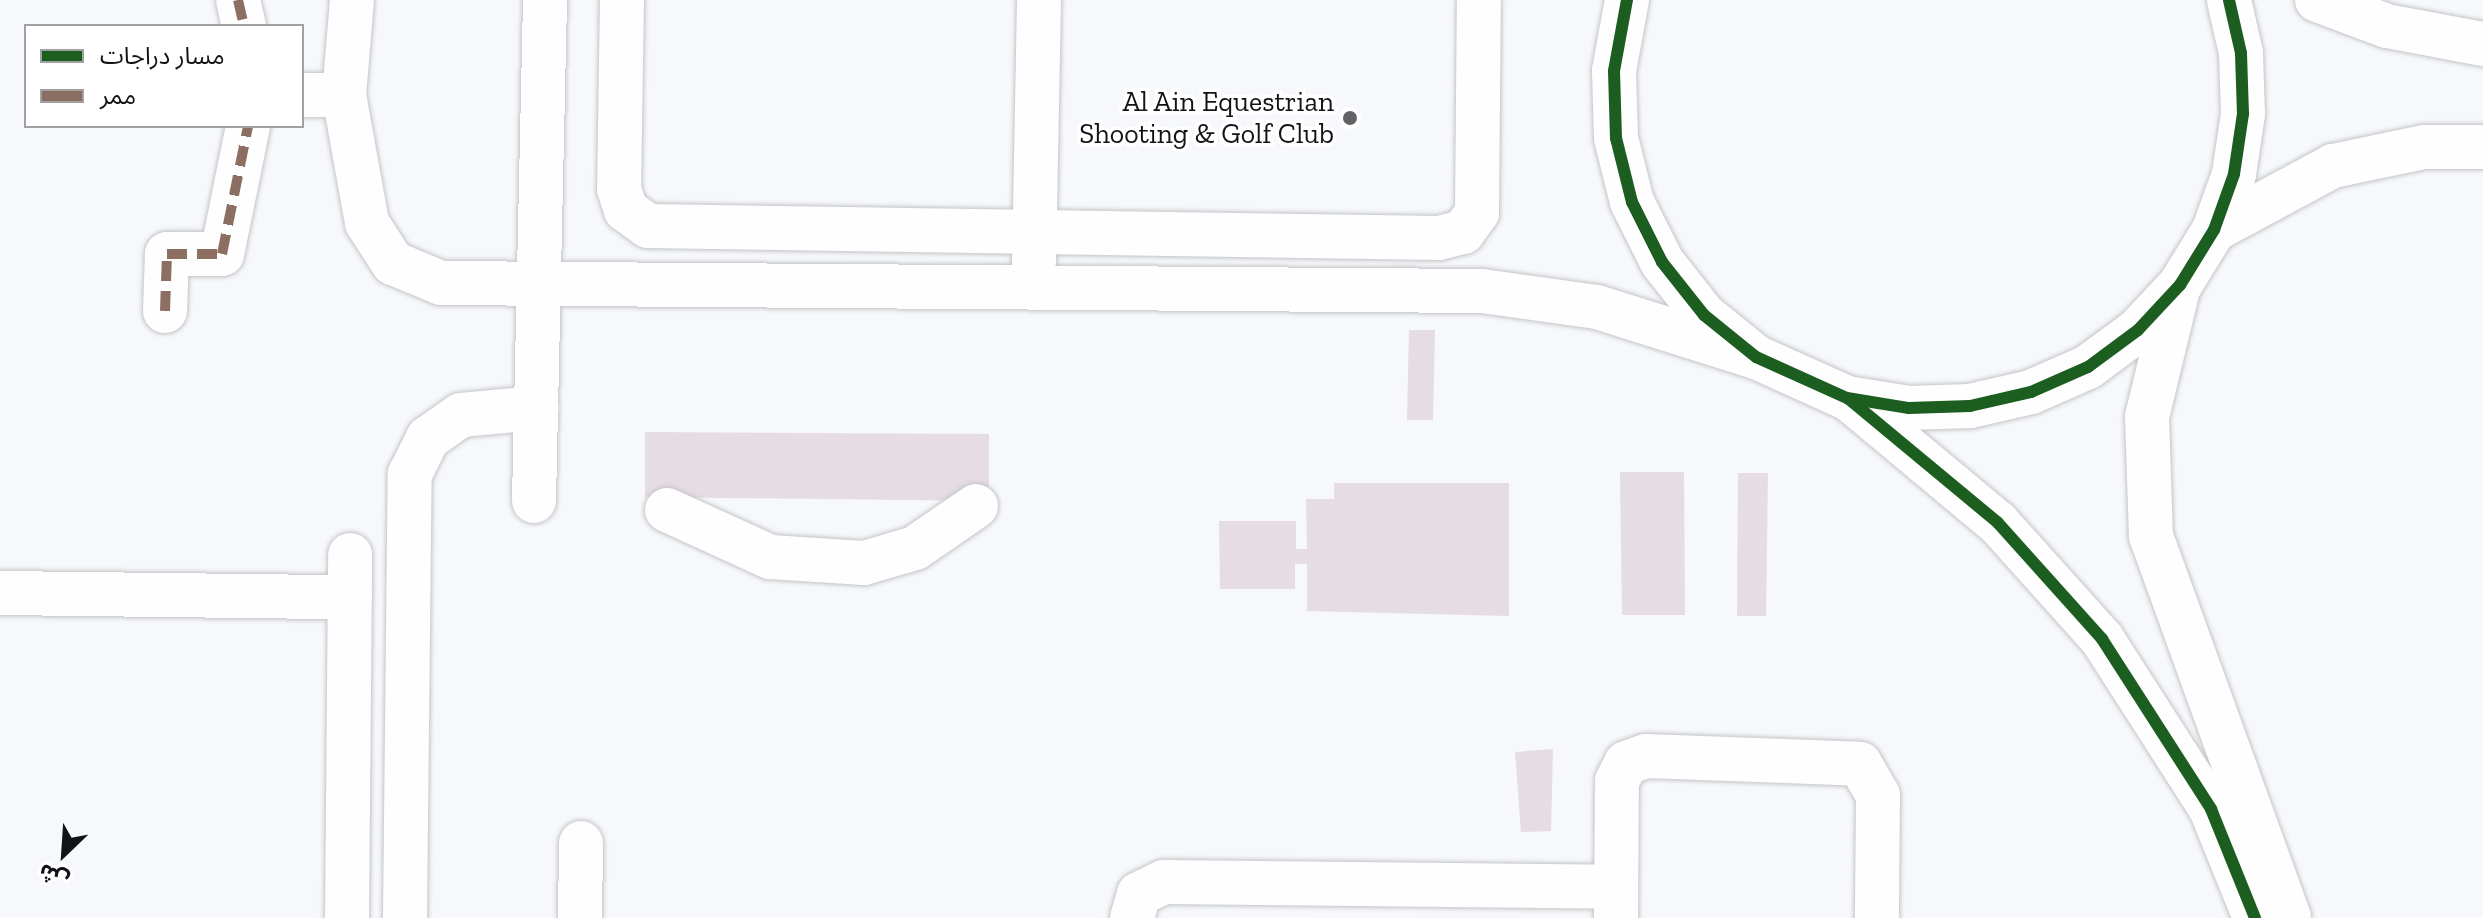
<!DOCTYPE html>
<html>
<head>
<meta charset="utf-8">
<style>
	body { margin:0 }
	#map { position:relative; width:2483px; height:918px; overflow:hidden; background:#f6f8fb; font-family:"Zilla Slab","Noto Sans Arabic",serif }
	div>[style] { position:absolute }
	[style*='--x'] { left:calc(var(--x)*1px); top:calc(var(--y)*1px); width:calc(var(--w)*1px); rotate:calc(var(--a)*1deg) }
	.building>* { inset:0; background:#e6dce4 }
	.roads { filter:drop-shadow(0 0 2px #c4c5c8) drop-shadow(0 0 2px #c4c5c8) }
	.minor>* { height:44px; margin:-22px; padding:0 22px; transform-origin:22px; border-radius:22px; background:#fefefe }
	.quiet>* { height:10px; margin-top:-5px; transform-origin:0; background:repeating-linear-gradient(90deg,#8d6e63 0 20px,transparent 0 30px) }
	.cycleway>* { height:12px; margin:-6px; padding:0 6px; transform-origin:6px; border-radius:6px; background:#1b5e20 }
	.dots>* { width:22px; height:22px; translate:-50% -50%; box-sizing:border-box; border:4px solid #fff; border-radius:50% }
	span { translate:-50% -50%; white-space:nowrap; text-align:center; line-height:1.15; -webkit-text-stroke:7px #fff; paint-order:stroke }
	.poi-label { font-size:28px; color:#121316 }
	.right { translate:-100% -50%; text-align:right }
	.legend { position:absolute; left:24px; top:24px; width:280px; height:104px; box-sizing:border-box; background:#fff; border:2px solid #a0a1a2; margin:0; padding:10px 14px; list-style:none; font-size:24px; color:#121316 }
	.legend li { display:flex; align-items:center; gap:16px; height:40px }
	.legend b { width:40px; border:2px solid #a0a1a2 }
	.north { position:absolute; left:24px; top:814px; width:80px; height:80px; -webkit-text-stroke:6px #fff; paint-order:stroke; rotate:205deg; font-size:22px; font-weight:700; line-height:32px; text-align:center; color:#121316 }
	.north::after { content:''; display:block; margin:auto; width:28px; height:36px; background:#121316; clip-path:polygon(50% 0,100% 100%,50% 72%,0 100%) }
</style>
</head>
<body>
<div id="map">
	<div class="building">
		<div style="clip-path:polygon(1409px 330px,1435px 330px,1433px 420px,1407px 420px)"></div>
		<div style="clip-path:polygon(645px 432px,989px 434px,989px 501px,645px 497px)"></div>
		<div style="clip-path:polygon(1620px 472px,1684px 472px,1685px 615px,1622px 615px)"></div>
		<div style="clip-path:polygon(1738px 473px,1768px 473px,1766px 616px,1737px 616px)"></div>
		<div style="clip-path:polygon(1334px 483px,1509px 483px,1509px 616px,1307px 611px,1307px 564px,1295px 564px,1295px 589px,1220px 589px,1219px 521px,1296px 521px,1296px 549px,1307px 549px,1306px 499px,1334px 499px)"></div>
		<div style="clip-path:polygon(1553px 749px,1551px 831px,1521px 832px,1515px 752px)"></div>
	</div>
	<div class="roads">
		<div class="minor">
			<div style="--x:238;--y:0;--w:27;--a:77"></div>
			<div style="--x:352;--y:0;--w:95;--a:94.8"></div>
			<div style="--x:344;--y:95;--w:130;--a:79.8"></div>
			<div style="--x:367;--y:223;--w:48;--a:57"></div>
			<div style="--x:393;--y:263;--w:52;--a:22.6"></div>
			<div style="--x:441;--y:283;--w:1041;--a:0.44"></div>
			<div style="--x:1482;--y:291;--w:116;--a:7.9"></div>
			<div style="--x:1597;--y:307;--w:167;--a:17.5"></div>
			<div style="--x:622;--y:0;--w:189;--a:90.9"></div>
			<div style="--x:619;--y:189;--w:22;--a:72"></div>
			<div style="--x:626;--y:210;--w:27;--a:36"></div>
			<div style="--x:648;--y:226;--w:791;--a:0.87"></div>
			<div style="--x:1439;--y:238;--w:25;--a:-14"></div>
			<div style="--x:1463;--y:232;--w:24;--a:-54"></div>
			<div style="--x:1477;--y:213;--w:213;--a:-89.5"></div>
			<div style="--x:1627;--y:0;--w:72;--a:100.4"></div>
			<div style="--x:1614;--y:71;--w:67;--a:88.3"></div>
			<div style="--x:1616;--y:138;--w:66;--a:76"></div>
			<div style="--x:1632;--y:202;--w:67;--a:63.4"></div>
			<div style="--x:1662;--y:262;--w:68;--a:51.6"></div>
			<div style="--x:1704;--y:315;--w:67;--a:38.9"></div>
			<div style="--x:1756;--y:357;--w:100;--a:24.3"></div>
			<div style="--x:1847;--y:398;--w:63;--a:9.2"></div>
			<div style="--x:1909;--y:408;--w:61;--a:-1.9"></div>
			<div style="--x:1970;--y:406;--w:63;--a:-12.9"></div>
			<div style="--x:2031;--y:392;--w:62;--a:-23.7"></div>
			<div style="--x:2088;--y:367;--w:62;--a:-36.5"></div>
			<div style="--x:2138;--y:330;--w:62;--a:-47"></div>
			<div style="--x:2180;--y:285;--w:65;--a:-58.3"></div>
			<div style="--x:2214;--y:230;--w:59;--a:-70.3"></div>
			<div style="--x:2234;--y:174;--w:61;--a:-81.5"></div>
			<div style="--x:2243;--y:114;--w:61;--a:-91.9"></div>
			<div style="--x:2241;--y:53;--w:54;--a:-102.8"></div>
			<div style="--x:2317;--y:0;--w:75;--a:20.4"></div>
			<div style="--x:2387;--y:26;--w:98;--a:10.6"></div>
			<div style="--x:302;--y:95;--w:42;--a:0"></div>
			<div style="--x:2214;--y:230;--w:135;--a:-28.3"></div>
			<div style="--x:2333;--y:166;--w:93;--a:-11.8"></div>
			<div style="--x:2424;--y:147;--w:59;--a:0"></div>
			<div style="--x:1034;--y:262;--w:262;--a:-88.9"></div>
			<div style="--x:2177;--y:293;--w:128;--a:103.6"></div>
			<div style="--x:2147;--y:417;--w:119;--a:88.1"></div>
			<div style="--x:2151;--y:536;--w:406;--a:70.1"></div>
			<div style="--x:165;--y:311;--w:57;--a:-88"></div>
			<div style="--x:167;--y:254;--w:55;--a:0"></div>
			<div style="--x:222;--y:254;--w:131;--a:-78.5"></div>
			<div style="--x:1849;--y:399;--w:194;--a:39.8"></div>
			<div style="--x:1998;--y:523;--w:156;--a:48.1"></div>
			<div style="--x:2102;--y:639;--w:202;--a:57.3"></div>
			<div style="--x:2211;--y:809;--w:118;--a:68"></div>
			<div style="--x:534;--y:501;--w:501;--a:-88.74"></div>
			<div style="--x:667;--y:510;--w:113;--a:24.5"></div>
			<div style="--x:770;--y:557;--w:94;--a:3.7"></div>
			<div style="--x:864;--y:563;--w:53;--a:-16.4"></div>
			<div style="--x:915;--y:548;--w:74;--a:-34.5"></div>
			<div style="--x:0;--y:593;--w:350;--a:0.7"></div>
			<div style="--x:347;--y:918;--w:363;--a:-89.5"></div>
			<div style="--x:405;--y:918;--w:444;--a:-89.4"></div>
			<div style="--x:410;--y:474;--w:40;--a:-63.4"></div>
			<div style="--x:428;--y:438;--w:40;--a:-34.9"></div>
			<div style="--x:461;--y:415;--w:76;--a:-5.3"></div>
			<div style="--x:580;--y:918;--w:75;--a:-89.2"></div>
			<div style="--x:1132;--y:918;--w:25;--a:-74"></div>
			<div style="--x:1139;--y:894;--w:28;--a:-26"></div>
			<div style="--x:1164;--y:882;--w:452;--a:0.6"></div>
			<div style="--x:1616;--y:918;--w:137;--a:-89.6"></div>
			<div style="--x:1617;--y:781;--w:20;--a:-63"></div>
			<div style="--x:1626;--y:763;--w:21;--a:-19"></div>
			<div style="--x:1646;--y:756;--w:214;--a:2.1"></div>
			<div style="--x:1860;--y:764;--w:36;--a:60"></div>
			<div style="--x:1878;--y:795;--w:123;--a:90.5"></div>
		</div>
	</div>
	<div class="quiet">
		<div style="--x:238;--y:0;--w:27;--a:77"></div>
		<div style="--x:165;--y:311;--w:57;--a:-88"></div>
		<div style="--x:167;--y:254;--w:55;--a:0"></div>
		<div style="--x:222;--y:254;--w:131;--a:-78.5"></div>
	</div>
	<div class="cycleway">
		<div style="--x:1627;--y:0;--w:72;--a:100.4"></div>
		<div style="--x:1614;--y:71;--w:67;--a:88.3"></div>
		<div style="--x:1616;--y:138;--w:66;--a:76"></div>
		<div style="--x:1632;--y:202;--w:67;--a:63.4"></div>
		<div style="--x:1662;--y:262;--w:68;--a:51.6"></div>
		<div style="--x:1704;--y:315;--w:67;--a:38.9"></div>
		<div style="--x:1756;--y:357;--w:100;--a:24.3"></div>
		<div style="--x:1847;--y:398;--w:63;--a:9.2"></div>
		<div style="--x:1909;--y:408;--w:61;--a:-1.9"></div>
		<div style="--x:1970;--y:406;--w:63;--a:-12.9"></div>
		<div style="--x:2031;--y:392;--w:62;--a:-23.7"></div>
		<div style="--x:2088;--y:367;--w:62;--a:-36.5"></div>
		<div style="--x:2138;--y:330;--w:62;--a:-47"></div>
		<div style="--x:2180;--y:285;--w:65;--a:-58.3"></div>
		<div style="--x:2214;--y:230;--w:59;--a:-70.3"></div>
		<div style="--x:2234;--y:174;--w:61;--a:-81.5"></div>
		<div style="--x:2243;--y:114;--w:61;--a:-91.9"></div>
		<div style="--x:2241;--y:53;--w:54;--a:-102.8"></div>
		<div style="--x:1850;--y:400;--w:192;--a:39.7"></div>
		<div style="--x:1998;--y:523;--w:156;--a:48.1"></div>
		<div style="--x:2102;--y:639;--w:202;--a:57.3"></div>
		<div style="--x:2211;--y:809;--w:118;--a:68"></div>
	</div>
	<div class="dots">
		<div style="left:1350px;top:118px;background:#626366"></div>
	</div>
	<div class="poi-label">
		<span class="right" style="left:1334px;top:118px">Al Ain Equestrian<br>Shooting &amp; Golf Club</span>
	</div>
	<ul class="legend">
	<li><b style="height:10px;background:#1b5e20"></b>مسار دراجات</li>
	<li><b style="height:10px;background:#8d6e63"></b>ممر</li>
	</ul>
	<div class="north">ش</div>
</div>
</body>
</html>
